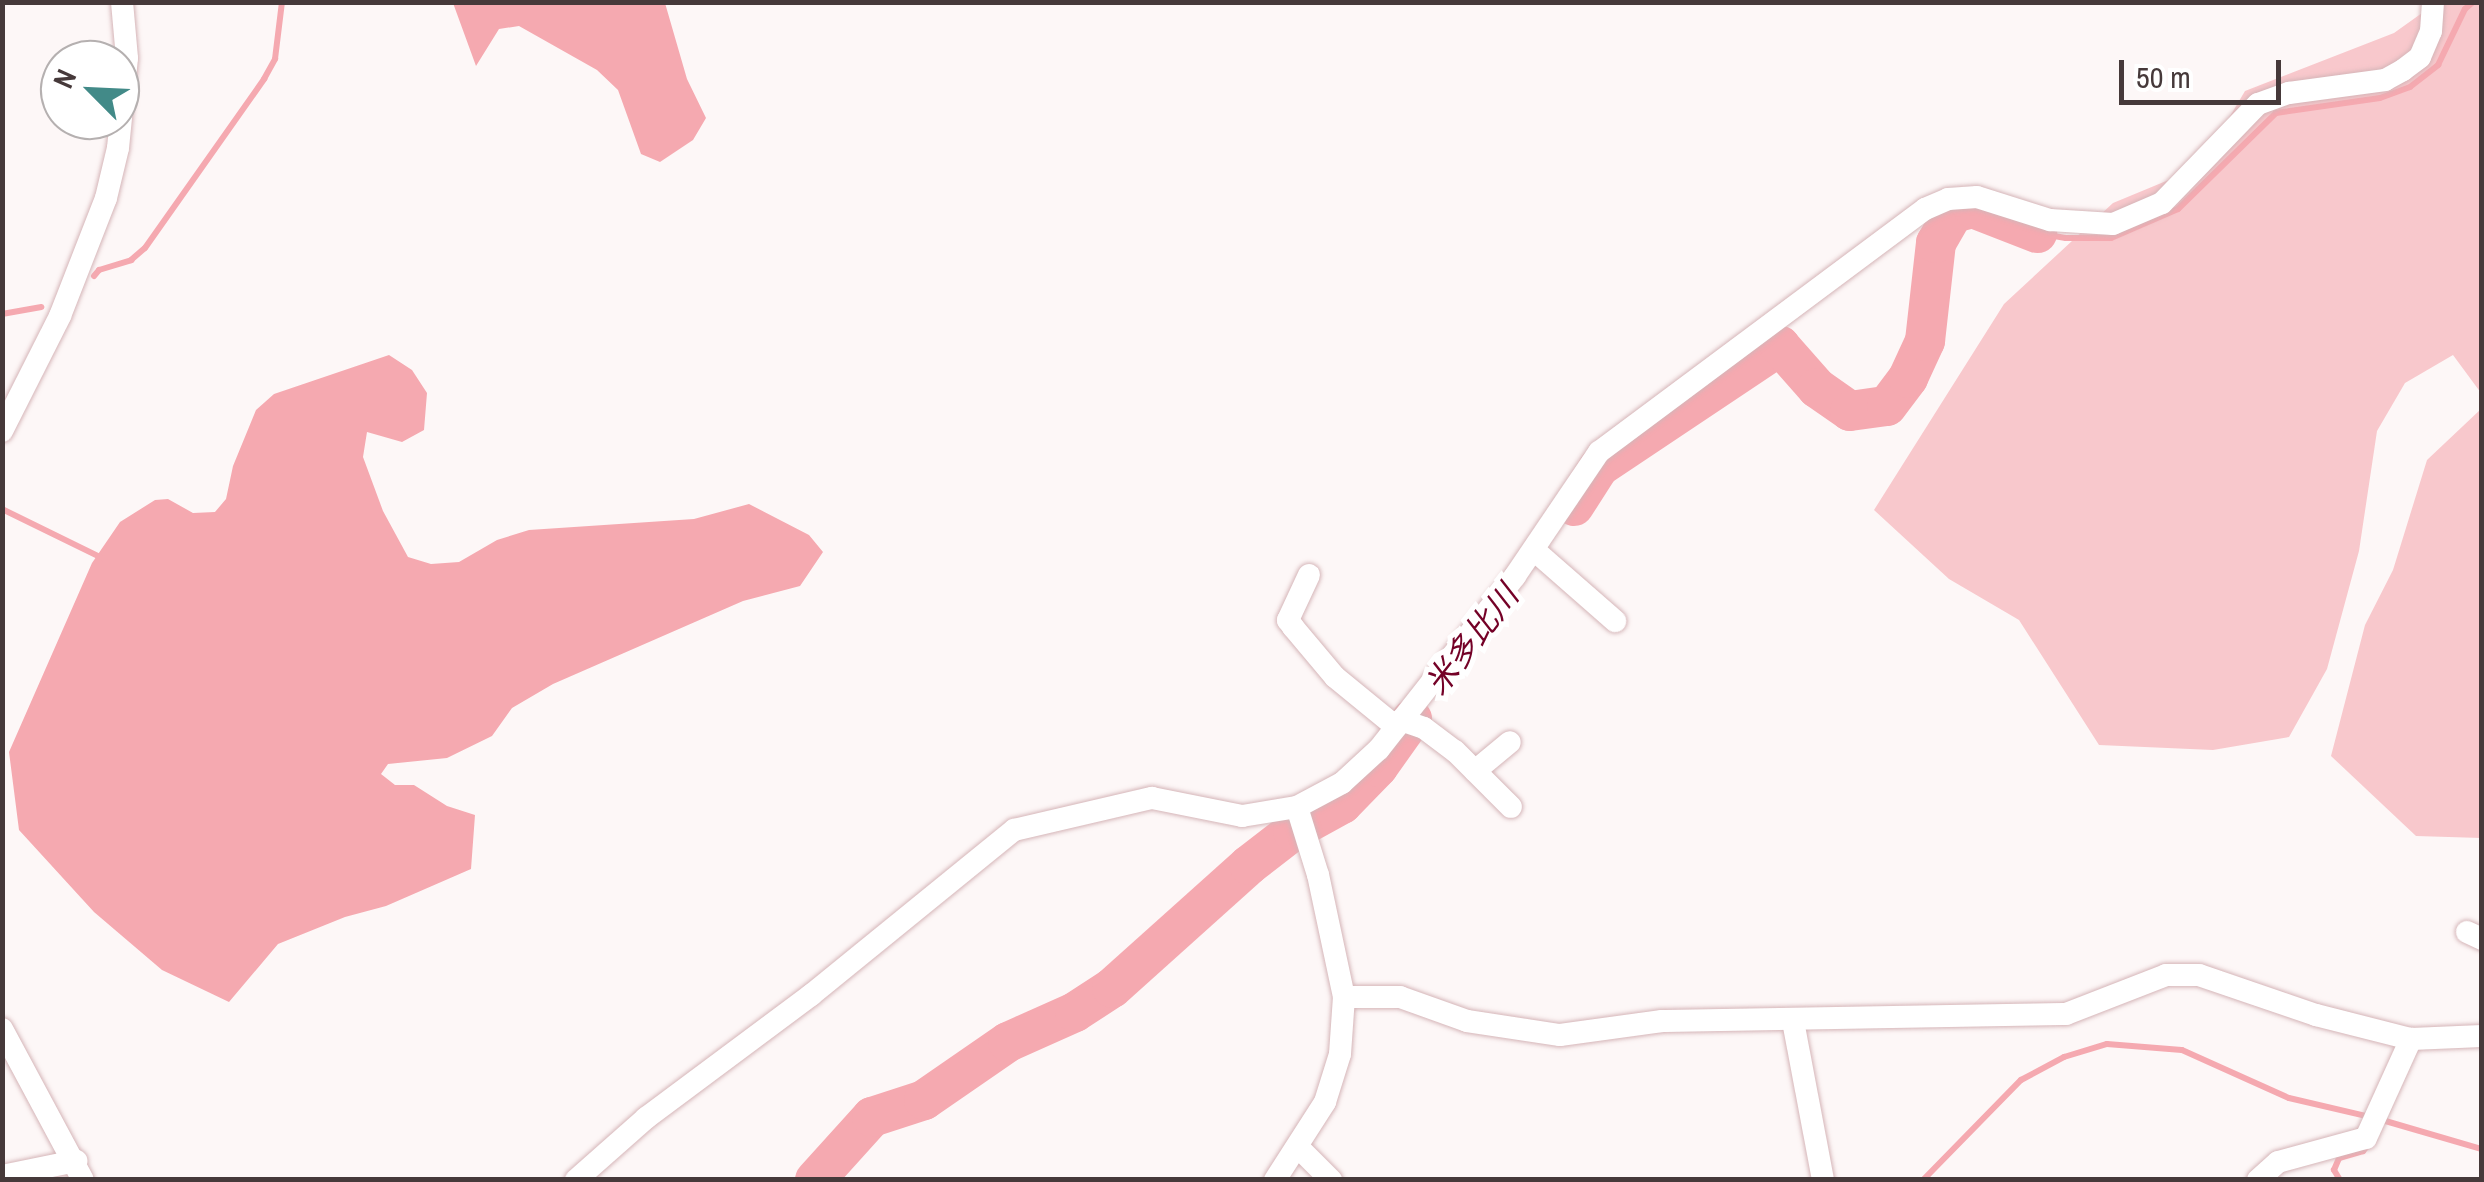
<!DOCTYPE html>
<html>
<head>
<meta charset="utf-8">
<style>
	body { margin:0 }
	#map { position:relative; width:2484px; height:1182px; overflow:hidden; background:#fdf7f7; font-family:"Archivo Narrow","Noto Sans JP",sans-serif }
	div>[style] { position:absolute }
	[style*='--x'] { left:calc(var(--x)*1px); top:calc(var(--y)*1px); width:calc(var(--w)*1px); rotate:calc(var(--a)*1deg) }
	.green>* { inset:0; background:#f8c8cc }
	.water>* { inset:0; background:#f5a9b0 }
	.stream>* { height:6px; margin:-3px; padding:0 3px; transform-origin:3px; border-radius:3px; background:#f5a9b0 }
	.river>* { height:40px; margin:-20px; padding:0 20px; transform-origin:20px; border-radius:20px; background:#f5a9b0 }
	.roads { filter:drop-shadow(0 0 2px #d5b5b8) drop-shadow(0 0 2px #d5b5b8) }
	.minor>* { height:22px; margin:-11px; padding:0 11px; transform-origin:11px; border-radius:11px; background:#fff }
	span { translate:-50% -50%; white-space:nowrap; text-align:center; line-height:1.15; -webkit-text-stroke:10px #fff; paint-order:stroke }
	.water-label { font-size:32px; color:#740127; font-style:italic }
	.frame { position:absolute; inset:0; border:5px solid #46393a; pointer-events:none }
	.north { position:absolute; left:40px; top:40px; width:100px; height:100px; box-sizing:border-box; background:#fff; border:2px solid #b5b0b0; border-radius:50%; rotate:294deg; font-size:28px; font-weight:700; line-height:40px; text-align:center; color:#46393a }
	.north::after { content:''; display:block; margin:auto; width:35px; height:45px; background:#428a88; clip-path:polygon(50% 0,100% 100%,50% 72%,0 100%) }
	.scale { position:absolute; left:2119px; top:60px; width:162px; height:45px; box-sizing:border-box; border:5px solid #46393a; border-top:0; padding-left:12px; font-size:30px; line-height:35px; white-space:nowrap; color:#46393a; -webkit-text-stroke:8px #fff; paint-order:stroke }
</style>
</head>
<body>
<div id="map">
	<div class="green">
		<div style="clip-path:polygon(2436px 3px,2481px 3px,2481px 393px,2453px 355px,2405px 383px,2377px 431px,2359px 551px,2327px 669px,2289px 737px,2213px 750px,2099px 745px,2019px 620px,1949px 579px,1874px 510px,2004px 304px,2113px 203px,2200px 167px,2245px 91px,2394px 33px)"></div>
		<div style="clip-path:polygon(2481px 409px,2481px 838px,2416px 836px,2331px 756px,2365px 625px,2393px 570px,2427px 460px)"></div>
	</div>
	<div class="water">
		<div style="clip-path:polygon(453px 3px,665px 3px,687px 79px,706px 118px,693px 140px,660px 162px,641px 154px,618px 90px,597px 70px,519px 26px,499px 29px,476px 66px)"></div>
		<div style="clip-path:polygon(389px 355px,412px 370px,427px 393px,424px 430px,402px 442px,367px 432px,363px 457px,383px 511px,408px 557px,431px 564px,459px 562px,497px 540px,529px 530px,694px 519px,749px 504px,809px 535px,823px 552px,800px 586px,743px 601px,553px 684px,512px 708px,492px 736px,447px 758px,388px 764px,381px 774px,395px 785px,414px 785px,447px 806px,475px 815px,471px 869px,386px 906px,345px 917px,278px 944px,229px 1002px,162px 970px,94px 912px,19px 830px,9px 752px,92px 563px,120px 522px,155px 500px,168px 499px,193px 513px,215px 512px,226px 499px,233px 466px,256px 410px,274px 394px)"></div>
	</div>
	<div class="stream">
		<div style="--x:2037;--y:233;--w:29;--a:10"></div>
		<div style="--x:2066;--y:238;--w:45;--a:0"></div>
		<div style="--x:2111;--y:238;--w:73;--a:-23.4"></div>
		<div style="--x:2178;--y:209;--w:137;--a:-44.4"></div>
		<div style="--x:2276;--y:113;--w:105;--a:-8.2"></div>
		<div style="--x:2380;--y:98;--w:32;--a:-20"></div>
		<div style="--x:2410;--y:87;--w:36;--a:-38"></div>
		<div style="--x:2438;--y:65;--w:62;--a:-64.3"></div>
		<div style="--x:2465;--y:9;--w:11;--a:-41"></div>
		<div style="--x:94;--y:276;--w:8;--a:-50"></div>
		<div style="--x:99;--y:270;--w:34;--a:-17"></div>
		<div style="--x:131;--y:260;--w:18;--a:-41"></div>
		<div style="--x:145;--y:248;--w:207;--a:-54.8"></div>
		<div style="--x:264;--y:79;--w:23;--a:-61"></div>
		<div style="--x:275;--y:59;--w:57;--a:-83"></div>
		<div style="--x:2;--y:314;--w:40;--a:-10"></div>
		<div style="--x:2;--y:509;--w:114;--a:26.1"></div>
		<div style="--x:2382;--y:1120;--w:104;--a:16.2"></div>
		<div style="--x:1923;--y:1180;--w:140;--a:-45.6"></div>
		<div style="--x:2021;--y:1080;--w:49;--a:-28.1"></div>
		<div style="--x:2064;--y:1057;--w:45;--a:-16.8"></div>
		<div style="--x:2107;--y:1044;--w:75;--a:4.6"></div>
		<div style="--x:2182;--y:1050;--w:117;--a:24.2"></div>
		<div style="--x:2289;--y:1098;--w:83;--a:13.2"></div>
		<div style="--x:2340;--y:1180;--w:12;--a:-121"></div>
		<div style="--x:2334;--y:1170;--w:13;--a:-67"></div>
		<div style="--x:2339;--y:1158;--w:25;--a:-16"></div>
		<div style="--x:2363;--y:1151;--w:9;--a:-49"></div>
	</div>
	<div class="river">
		<div style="--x:1574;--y:506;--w:46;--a:-57.3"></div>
		<div style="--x:1599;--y:467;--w:218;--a:-33.8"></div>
		<div style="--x:1780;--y:346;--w:56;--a:48.6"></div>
		<div style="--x:1817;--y:388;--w:40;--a:34.9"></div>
		<div style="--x:1850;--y:411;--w:37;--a:-8"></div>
		<div style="--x:1887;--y:406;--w:35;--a:-53"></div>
		<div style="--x:1908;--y:378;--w:41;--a:-65.3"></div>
		<div style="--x:1925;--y:341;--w:99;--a:-83.6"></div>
		<div style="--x:1936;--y:243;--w:34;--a:-60"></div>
		<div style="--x:1953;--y:213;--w:21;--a:-14"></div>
		<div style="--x:1973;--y:208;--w:69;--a:21.3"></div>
		<div style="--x:815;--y:1180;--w:85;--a:-47.9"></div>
		<div style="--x:872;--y:1117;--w:55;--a:-18.1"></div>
		<div style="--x:924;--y:1100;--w:102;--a:-34.6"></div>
		<div style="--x:1008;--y:1042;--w:73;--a:-24.1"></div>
		<div style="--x:1075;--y:1012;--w:44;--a:-33"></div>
		<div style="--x:1112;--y:988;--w:184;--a:-41.9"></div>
		<div style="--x:1249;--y:865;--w:56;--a:-37.7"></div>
		<div style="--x:1293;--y:831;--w:56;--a:-28.9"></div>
		<div style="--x:1342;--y:804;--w:52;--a:-45.8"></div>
		<div style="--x:1378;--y:767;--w:59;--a:-54.7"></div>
	</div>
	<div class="roads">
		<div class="minor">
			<div style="--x:2;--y:431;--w:129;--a:-63.2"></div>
			<div style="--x:60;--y:316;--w:127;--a:-68.7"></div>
			<div style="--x:106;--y:198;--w:51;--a:-76.5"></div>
			<div style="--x:118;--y:148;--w:90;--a:-84.3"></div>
			<div style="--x:127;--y:58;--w:56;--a:-95.1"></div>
			<div style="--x:1534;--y:550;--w:108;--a:41.2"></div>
			<div style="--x:1309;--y:575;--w:50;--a:115"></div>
			<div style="--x:1288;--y:620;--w:9;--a:54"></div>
			<div style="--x:1293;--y:627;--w:65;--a:50"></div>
			<div style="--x:1335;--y:677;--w:79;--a:39.3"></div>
			<div style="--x:1401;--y:720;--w:24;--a:19"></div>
			<div style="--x:1424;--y:728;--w:39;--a:37"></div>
			<div style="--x:1455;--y:751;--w:79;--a:45"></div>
			<div style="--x:1475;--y:771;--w:45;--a:-39.6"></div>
			<div style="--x:2467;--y:932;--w:17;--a:25"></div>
			<div style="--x:1344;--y:997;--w:56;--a:0"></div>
			<div style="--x:1400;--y:997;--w:71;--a:19.7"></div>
			<div style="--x:1467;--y:1021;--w:94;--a:8.6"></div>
			<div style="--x:1560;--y:1035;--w:103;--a:-7.8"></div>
			<div style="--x:1662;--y:1021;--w:404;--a:-1"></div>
			<div style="--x:2066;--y:1014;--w:107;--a:-21.3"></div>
			<div style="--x:2166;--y:975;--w:33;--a:0"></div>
			<div style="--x:2199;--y:975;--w:124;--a:18.9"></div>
			<div style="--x:2316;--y:1015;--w:98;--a:14.2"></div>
			<div style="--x:2411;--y:1039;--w:71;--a:-2.4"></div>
			<div style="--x:1793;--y:1021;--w:162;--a:79.3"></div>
			<div style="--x:2;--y:1029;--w:171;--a:61.8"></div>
			<div style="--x:1298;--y:1147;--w:47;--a:45"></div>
			<div style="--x:2;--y:1176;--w:76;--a:-11.5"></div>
			<div style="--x:576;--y:1180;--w:94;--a:-41.5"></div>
			<div style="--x:646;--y:1118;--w:206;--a:-36.7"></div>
			<div style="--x:811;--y:995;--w:262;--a:-39.1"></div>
			<div style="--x:1014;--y:830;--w:142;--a:-13.1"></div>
			<div style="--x:1152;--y:798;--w:92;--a:11.3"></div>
			<div style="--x:1242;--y:816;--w:56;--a:-9.3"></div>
			<div style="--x:1297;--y:807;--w:51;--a:-28.1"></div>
			<div style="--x:1342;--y:783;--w:50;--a:-42.6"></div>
			<div style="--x:1379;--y:749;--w:220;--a:-51.8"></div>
			<div style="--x:1515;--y:576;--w:150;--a:-55.9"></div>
			<div style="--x:1599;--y:452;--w:407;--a:-36.7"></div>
			<div style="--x:1925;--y:209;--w:25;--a:-23"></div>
			<div style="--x:1948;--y:199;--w:29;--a:-4"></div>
			<div style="--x:1977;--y:197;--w:77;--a:17.5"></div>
			<div style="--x:2050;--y:220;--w:63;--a:3.6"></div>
			<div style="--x:2113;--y:224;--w:53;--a:-23.2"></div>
			<div style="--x:2162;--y:203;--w:138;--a:-45.9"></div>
			<div style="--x:2258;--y:104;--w:33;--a:-20"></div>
			<div style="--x:2289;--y:93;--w:97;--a:-7.7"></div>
			<div style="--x:2385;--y:80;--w:21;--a:-29"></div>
			<div style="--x:2403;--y:70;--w:21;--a:-37"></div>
			<div style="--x:2420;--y:57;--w:28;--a:-67"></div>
			<div style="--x:2431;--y:31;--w:29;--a:-86"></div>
			<div style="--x:1275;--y:1180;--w:93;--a:-57.3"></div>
			<div style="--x:1325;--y:1102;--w:50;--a:-72.6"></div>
			<div style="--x:1340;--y:1054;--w:57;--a:-86"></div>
			<div style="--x:1344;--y:997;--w:125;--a:-102"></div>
			<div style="--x:1318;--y:875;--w:71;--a:-107.2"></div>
			<div style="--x:2258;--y:1180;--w:27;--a:-42"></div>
			<div style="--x:2278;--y:1162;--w:91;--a:-15.3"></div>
			<div style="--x:2366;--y:1138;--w:109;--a:-65.6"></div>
		</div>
	</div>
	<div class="water-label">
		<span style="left:1472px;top:640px;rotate:-52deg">米多比川</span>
	</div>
	<div class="frame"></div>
	<div class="north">N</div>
	<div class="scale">50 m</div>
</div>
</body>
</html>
